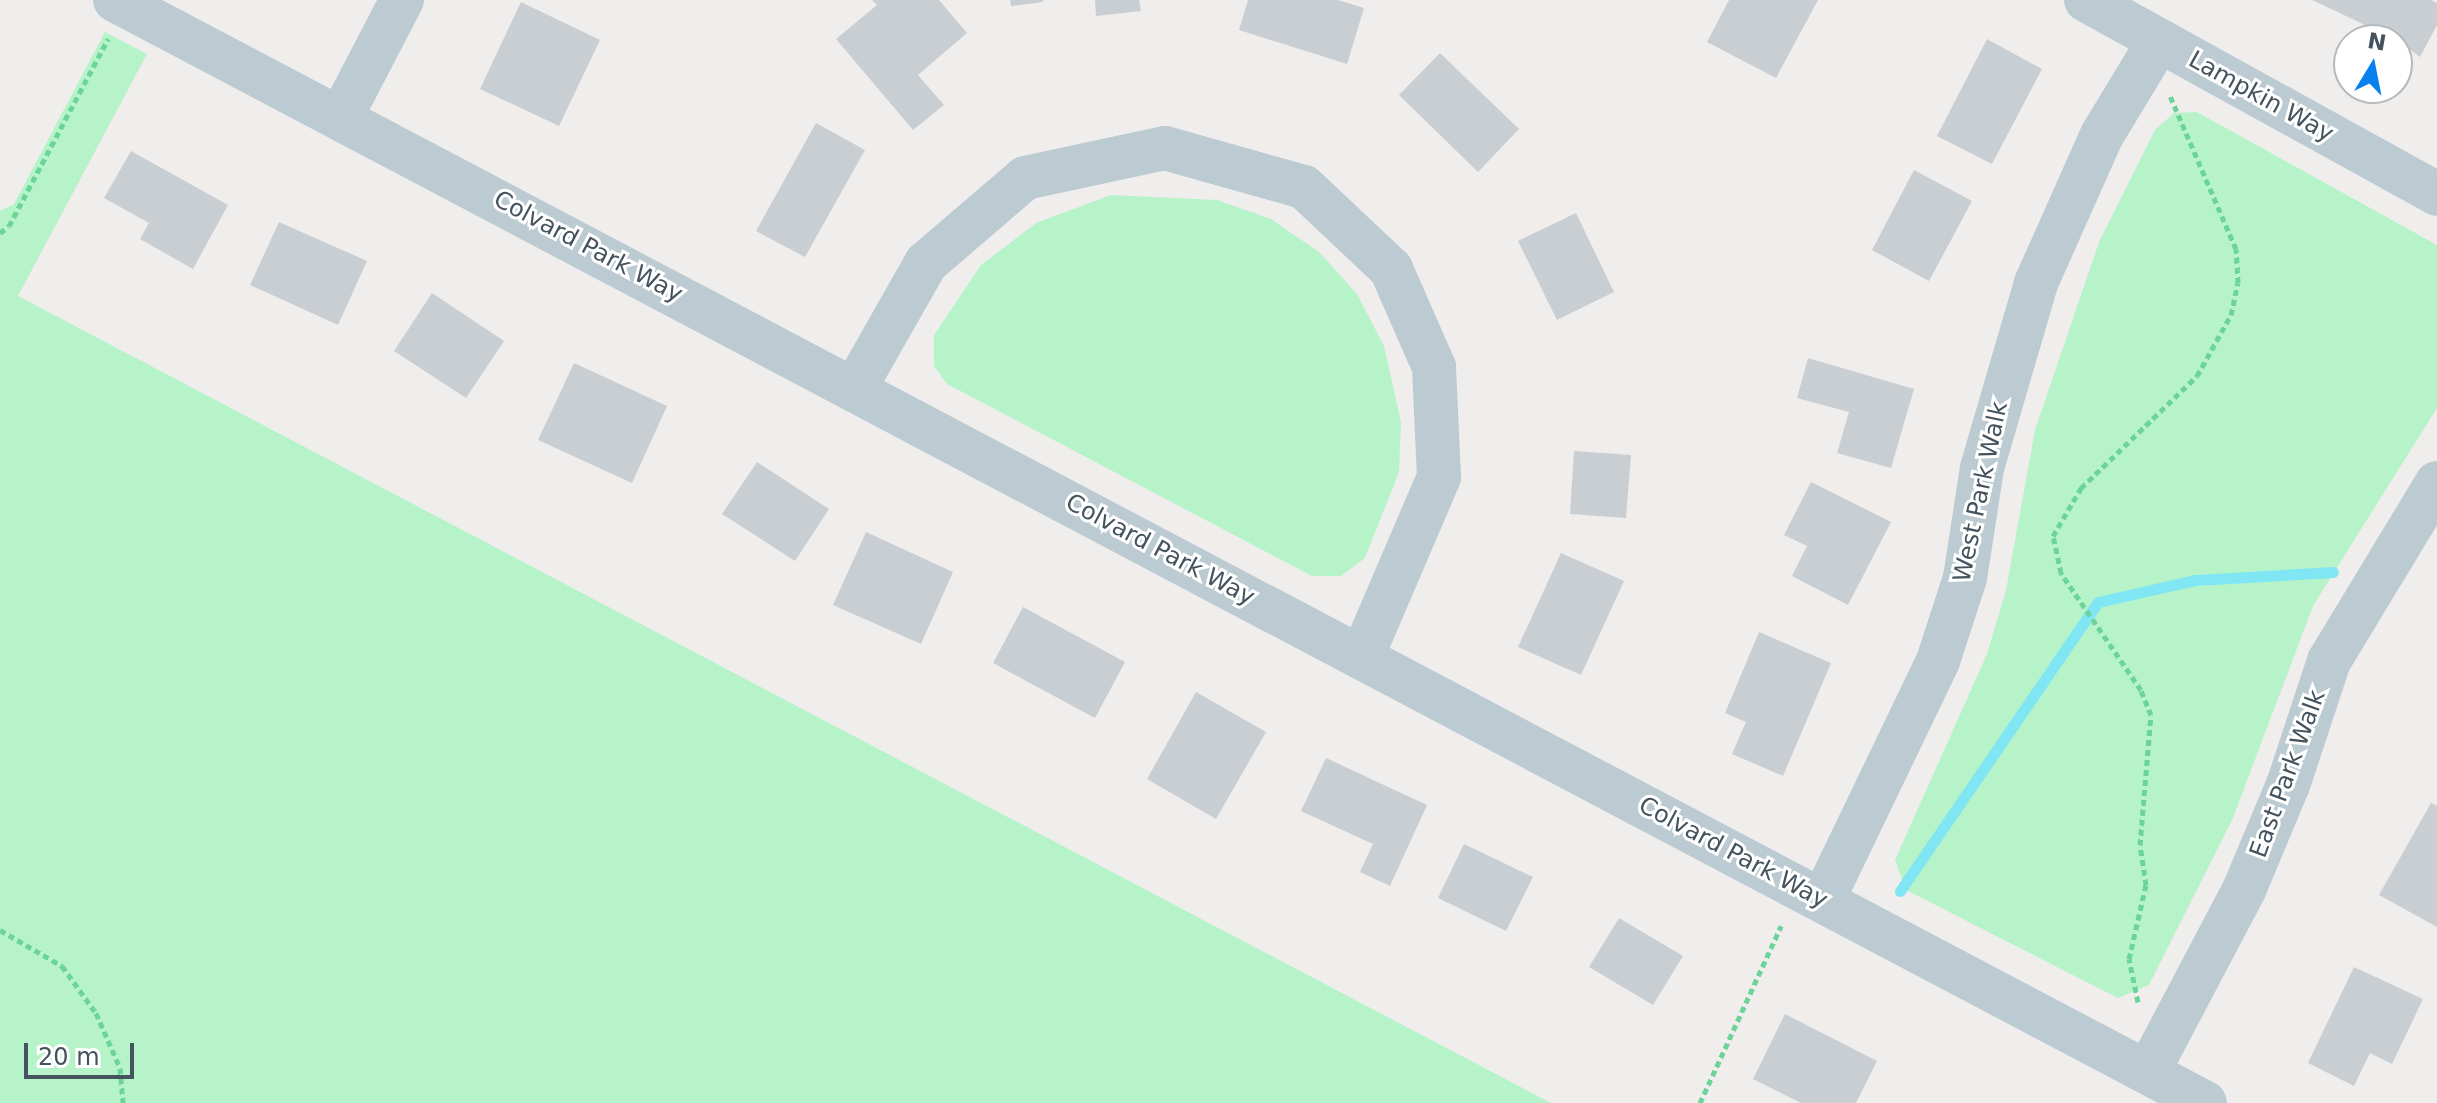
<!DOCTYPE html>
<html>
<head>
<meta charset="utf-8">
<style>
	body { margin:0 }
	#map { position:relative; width:2437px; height:1103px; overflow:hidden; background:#f0eded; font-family:"DejaVu Sans",sans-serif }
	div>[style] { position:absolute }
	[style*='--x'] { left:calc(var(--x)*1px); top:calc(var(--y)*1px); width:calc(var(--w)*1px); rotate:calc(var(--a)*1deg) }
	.green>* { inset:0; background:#b7f3c9 }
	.stream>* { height:11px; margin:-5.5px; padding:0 5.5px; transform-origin:5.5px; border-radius:5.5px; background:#80e6f4 }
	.building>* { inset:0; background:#c9ced3 }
	.path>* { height:5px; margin-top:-2.5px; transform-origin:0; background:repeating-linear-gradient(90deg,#6cd498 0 6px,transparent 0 10px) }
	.minor>* { height:44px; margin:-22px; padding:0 22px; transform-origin:22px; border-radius:22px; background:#bccad1 }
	span { translate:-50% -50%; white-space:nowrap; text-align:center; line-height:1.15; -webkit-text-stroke:6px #fff; paint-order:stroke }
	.street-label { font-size:24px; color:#44535d }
	.north { position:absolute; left:2333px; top:24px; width:80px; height:80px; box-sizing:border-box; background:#fff; border:2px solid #b4babe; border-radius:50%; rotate:10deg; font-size:22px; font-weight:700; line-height:32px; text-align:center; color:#44535d }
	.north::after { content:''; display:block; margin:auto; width:28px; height:36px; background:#0881ef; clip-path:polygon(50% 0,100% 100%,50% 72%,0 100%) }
	.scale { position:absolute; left:24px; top:1043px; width:110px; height:36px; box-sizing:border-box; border:4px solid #44535d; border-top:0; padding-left:10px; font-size:24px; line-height:28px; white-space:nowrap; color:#44535d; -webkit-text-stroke:6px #fff; paint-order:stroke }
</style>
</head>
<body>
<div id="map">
	<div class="green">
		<div style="clip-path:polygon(105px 32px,147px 54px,18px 296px,1551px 1103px,0 1103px,0 211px,14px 204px)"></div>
		<div style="clip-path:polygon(2197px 112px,2437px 245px,2437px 408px,2313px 606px,2233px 818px,2149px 985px,2118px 998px,1906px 890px,1895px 860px,1987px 654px,2006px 590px,2035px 430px,2099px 242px,2155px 130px,2174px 113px)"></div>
		<div style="clip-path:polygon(1111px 195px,1217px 200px,1271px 219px,1319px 252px,1357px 294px,1384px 346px,1401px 422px,1399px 472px,1365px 558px,1341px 576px,1312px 576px,947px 384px,934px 366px,934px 335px,981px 265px,1036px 223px)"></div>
	</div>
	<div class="stream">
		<div style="--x:1900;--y:891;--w:350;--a:-55.6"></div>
		<div style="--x:2098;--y:602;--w:99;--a:-12.8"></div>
		<div style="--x:2195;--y:580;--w:138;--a:-3.3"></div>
	</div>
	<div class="building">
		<div style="clip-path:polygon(872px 0,939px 0,967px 33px,918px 75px,944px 105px,913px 130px,836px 39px,877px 5px)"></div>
		<div style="clip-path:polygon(1010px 0,1043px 0,1043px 2px,1011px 6px)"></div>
		<div style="clip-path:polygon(1095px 0,1139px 0,1141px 11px,1096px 16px)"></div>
		<div style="clip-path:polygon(1248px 0,1338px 0,1364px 8px,1347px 64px,1239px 30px)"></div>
		<div style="clip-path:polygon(1729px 0,1818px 0,1776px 78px,1707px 42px)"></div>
		<div style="clip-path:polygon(2312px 0,2431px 0,2437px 3px,2437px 25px,2420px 57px,2397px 40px)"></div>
		<div style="clip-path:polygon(521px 2px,600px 40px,559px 126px,480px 89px)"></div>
		<div style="clip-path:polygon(1987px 39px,2042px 69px,1992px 164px,1937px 136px)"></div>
		<div style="clip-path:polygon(1440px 53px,1519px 129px,1478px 172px,1399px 95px)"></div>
		<div style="clip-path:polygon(816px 123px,865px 150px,805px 257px,756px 231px)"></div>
		<div style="clip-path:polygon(131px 151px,228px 205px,193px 269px,140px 239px,149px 223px,104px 198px)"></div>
		<div style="clip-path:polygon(1914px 170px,1972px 201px,1929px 281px,1872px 250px)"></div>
		<div style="clip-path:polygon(1576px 213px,1614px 292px,1557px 320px,1518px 241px)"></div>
		<div style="clip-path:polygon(279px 222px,367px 261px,338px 325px,250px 285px)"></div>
		<div style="clip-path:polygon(432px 293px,504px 341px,466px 398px,394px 351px)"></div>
		<div style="clip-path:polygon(1808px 358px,1914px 389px,1891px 468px,1837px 453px,1849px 412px,1797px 398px)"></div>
		<div style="clip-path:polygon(574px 363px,667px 406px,632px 483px,538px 440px)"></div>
		<div style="clip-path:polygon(1574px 451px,1631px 455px,1626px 518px,1570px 514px)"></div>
		<div style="clip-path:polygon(757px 462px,829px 509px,795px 561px,722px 514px)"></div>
		<div style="clip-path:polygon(1811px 482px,1891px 522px,1848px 605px,1792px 576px,1807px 546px,1784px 535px)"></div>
		<div style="clip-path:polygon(866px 532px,953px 572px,921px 644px,833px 605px)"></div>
		<div style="clip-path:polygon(1561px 553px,1624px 581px,1581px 675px,1518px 647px)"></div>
		<div style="clip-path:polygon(1023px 607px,1125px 662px,1095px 718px,993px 663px)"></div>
		<div style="clip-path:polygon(1759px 632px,1831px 663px,1783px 776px,1732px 754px,1746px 722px,1725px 713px)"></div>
		<div style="clip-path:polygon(1196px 692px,1266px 732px,1216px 819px,1147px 779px)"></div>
		<div style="clip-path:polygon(1326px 758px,1427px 805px,1390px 886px,1360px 872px,1373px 844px,1301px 811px)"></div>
		<div style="clip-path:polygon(2431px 803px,2437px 806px,2437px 927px,2379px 895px)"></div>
		<div style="clip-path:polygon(1464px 844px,1533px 877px,1506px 931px,1438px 898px)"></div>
		<div style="clip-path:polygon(1619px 918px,1683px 956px,1653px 1005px,1589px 967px)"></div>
		<div style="clip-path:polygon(2354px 967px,2423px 999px,2392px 1064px,2370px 1053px,2354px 1086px,2308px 1063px)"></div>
		<div style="clip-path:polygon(1785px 1014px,1877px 1061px,1856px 1103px,1801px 1103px,1753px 1079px)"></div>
	</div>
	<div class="path">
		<div style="--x:0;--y:233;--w:11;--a:-38"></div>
		<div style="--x:9;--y:226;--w:212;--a:-62.1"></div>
		<div style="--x:0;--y:930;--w:72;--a:30.1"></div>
		<div style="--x:62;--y:966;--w:58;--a:54.1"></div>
		<div style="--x:96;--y:1013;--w:60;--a:66.4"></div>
		<div style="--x:120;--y:1068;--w:35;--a:85"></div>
		<div style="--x:2138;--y:1002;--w:44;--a:-101.8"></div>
		<div style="--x:2129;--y:959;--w:76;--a:-77.1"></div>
		<div style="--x:2146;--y:885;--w:40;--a:-98.5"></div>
		<div style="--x:2140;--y:845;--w:130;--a:-85.2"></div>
		<div style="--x:2151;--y:715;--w:27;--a:-112"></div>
		<div style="--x:2141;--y:690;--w:142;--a:-124.4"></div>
		<div style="--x:2061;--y:573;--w:38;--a:-102"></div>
		<div style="--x:2053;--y:536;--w:56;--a:-59.7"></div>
		<div style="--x:2081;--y:488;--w:161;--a:-44"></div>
		<div style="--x:2197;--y:376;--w:70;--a:-60.9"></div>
		<div style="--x:2231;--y:315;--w:33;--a:-78"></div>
		<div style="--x:2238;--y:283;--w:34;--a:-93"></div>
		<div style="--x:2236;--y:249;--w:167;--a:-113.3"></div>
		<div style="--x:1700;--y:1103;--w:195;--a:-65.4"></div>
	</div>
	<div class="minor">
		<div style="--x:115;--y:0;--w:2363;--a:27.82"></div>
		<div style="--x:2086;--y:0;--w:401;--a:28.9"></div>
		<div style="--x:341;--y:117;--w:132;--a:-62.5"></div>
		<div style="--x:855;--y:388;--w:144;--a:-60.4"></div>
		<div style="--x:926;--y:263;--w:130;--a:-40.6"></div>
		<div style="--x:1025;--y:178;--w:143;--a:-12.1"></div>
		<div style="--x:1165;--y:148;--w:144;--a:15.7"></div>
		<div style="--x:1304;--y:187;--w:120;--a:43.3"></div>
		<div style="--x:1391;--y:269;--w:107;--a:66.3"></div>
		<div style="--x:1434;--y:367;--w:110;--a:87.4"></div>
		<div style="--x:1439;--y:477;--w:196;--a:113.2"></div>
		<div style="--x:1823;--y:900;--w:265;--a:-64.3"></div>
		<div style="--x:1938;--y:661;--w:87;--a:-72"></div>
		<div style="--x:1965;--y:578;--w:111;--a:-81.2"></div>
		<div style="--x:1982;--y:468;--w:193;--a:-73.7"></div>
		<div style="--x:2036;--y:283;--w:162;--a:-66"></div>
		<div style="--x:2102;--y:135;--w:110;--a:-58.8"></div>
		<div style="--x:2148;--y:1072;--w:206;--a:-62.2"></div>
		<div style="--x:2244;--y:890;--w:114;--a:-67.3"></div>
		<div style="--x:2288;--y:785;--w:131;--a:-71.7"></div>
		<div style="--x:2329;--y:661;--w:208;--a:-58.8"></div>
	</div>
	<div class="street-label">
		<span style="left:2261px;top:97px;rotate:29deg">Lampkin Way</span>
		<span style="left:588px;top:247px;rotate:28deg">Colvard Park Way</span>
		<span style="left:1981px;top:492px;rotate:-78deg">West Park Walk</span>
		<span style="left:1160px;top:550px;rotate:28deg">Colvard Park Way</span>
		<span style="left:2288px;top:774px;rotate:-70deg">East Park Walk</span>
		<span style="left:1733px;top:853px;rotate:28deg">Colvard Park Way</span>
	</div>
	<div class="north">N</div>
	<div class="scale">20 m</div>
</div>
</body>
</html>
